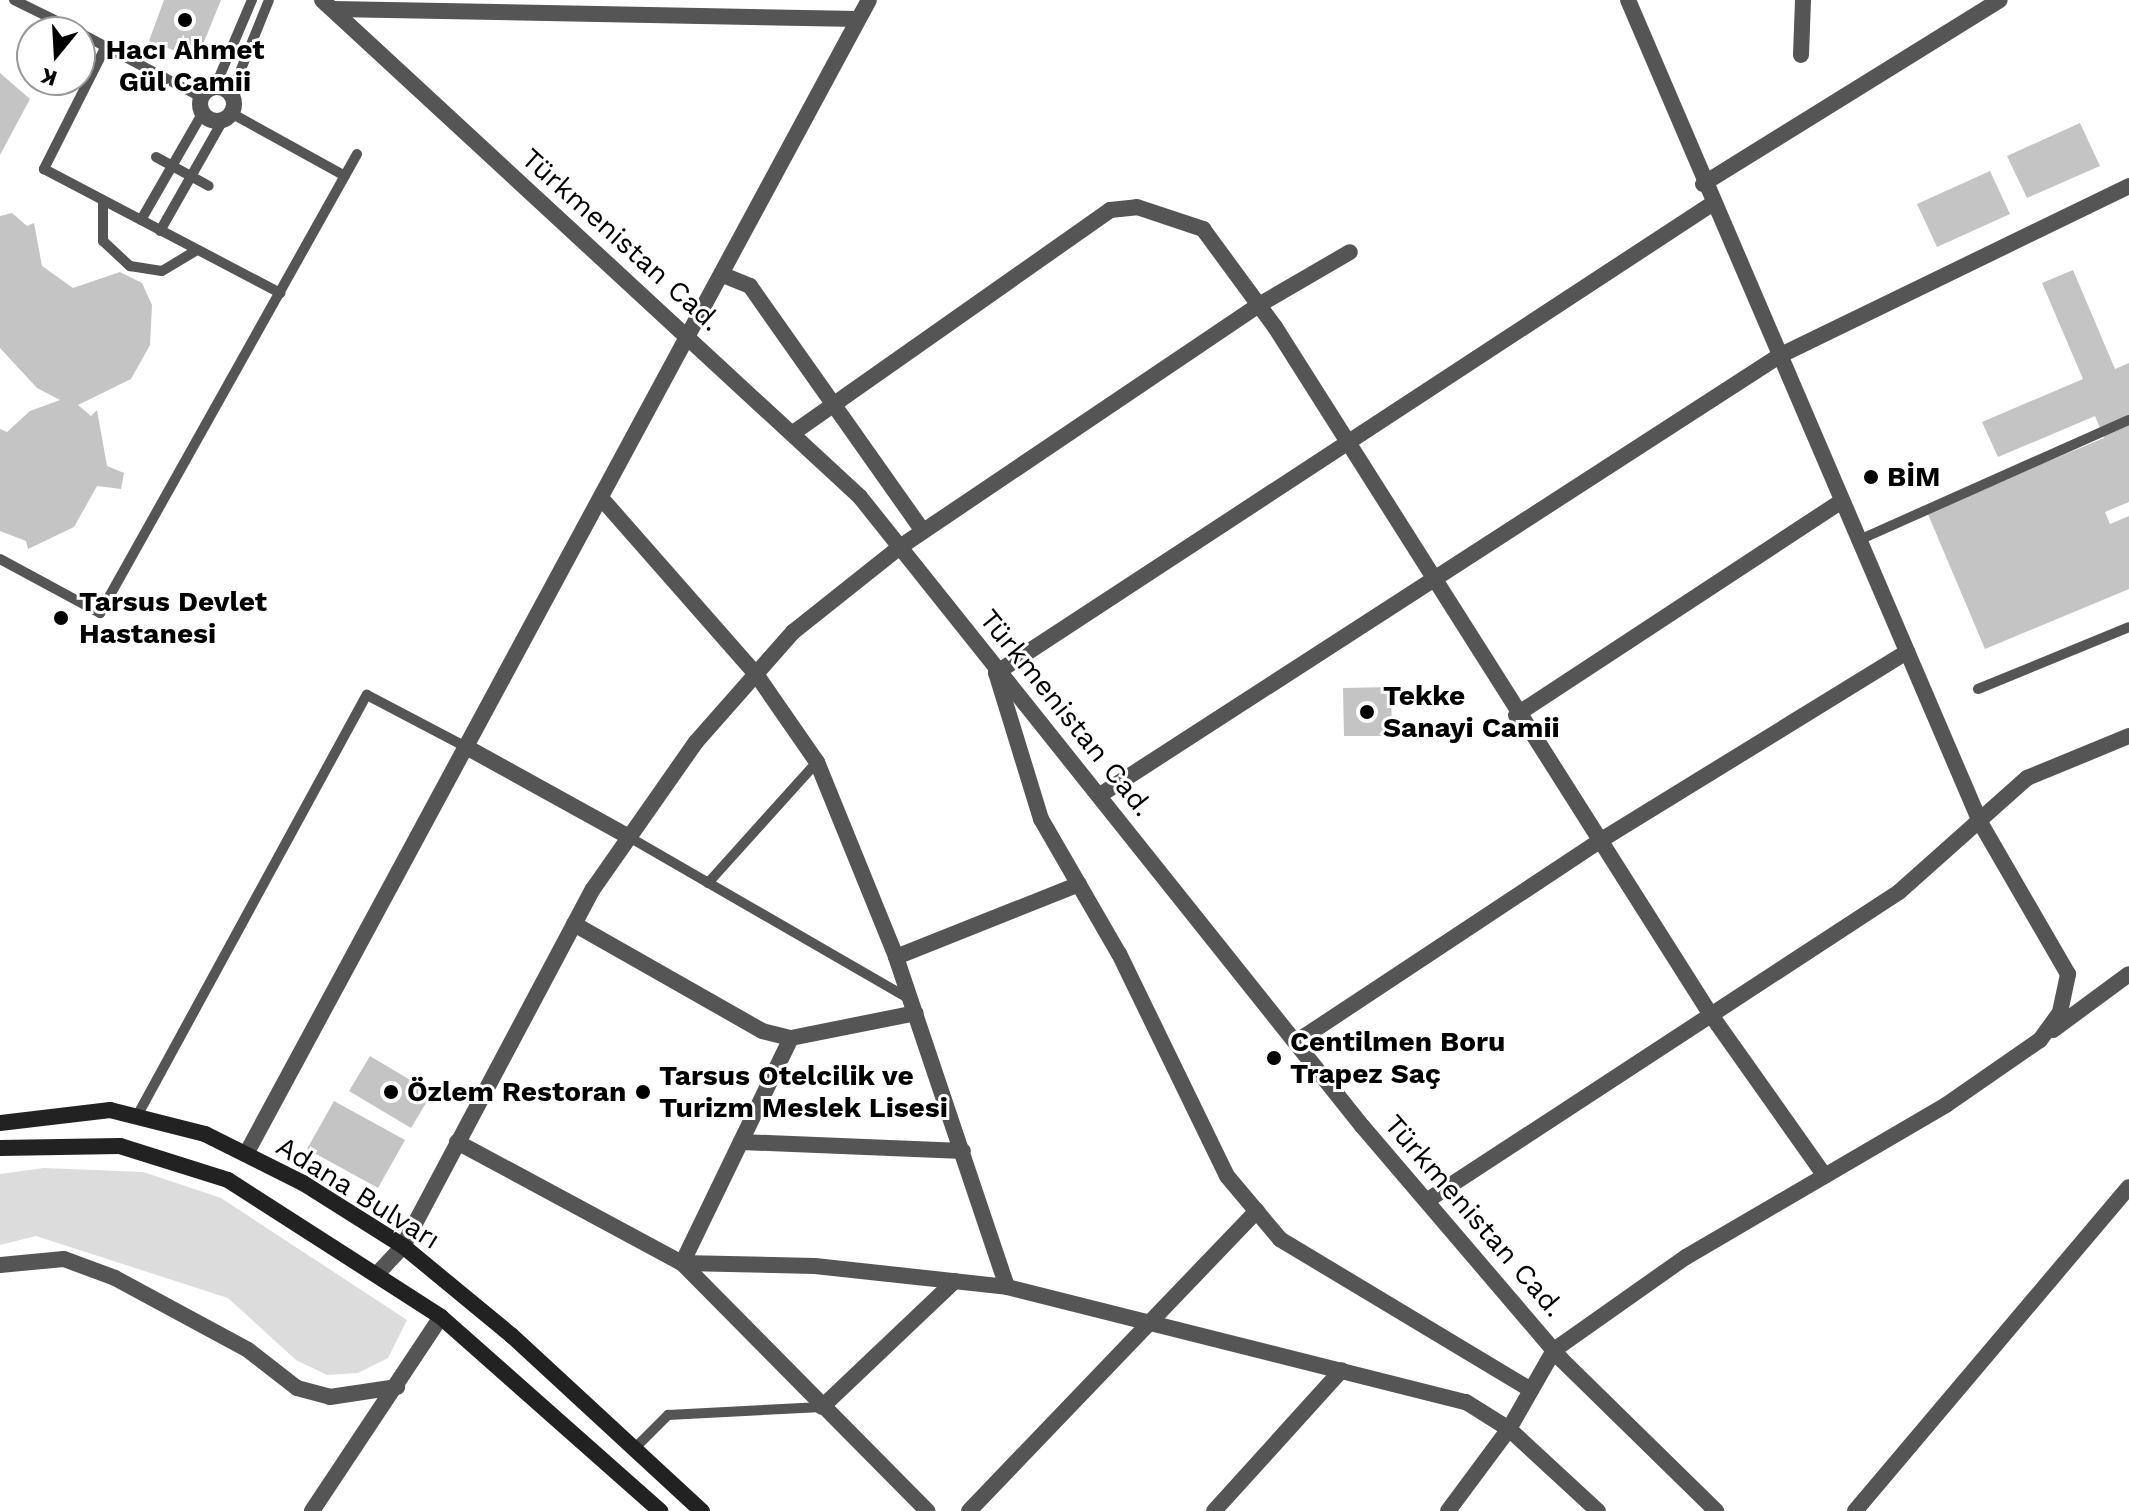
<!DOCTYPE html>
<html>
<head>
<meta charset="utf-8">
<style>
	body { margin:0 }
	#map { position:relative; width:2129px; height:1511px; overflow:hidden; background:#fff; font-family:"Work Sans",sans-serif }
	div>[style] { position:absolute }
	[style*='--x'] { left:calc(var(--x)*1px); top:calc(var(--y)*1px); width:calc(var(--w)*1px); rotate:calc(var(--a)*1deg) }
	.green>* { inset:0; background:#dcdcdc }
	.building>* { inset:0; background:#c4c4c4 }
	.service>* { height:10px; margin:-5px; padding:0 5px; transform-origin:5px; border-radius:5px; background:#555 }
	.minor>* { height:16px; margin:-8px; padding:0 8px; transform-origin:8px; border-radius:8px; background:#555 }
	.tertiary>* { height:16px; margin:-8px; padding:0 8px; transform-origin:8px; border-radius:8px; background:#555 }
	.tertiary>.ring { margin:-8px; padding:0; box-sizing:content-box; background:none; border:16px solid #555; border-radius:50% }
	.secondary>* { height:16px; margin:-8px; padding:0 8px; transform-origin:8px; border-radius:8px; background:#222 }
	.dots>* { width:22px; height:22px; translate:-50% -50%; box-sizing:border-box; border:4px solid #fff; border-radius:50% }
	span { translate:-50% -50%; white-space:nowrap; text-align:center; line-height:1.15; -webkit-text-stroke:6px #fff; paint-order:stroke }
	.poi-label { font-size:28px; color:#000; font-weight:700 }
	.left { translate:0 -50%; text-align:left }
	.street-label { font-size:28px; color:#000 }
	.north { position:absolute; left:16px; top:16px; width:80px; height:80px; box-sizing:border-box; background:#fff; border:2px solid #999; border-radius:50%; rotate:198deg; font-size:22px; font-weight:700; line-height:32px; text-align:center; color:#000 }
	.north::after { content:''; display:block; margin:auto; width:28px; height:36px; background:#000; clip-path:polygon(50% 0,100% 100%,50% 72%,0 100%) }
</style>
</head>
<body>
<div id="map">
	<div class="green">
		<div style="clip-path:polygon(44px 1168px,143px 1172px,221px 1198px,407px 1320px,388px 1358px,358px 1373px,327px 1375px,296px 1360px,228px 1298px,36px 1236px,0 1245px,0 1174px)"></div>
	</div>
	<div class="building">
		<div style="clip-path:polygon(164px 0,221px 0,197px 59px,149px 41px)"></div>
		<div style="clip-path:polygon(0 73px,30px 99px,0 155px)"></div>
		<div style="clip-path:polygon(2080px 123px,2100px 166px,2027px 198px,2007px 156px)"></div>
		<div style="clip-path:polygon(1990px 171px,2010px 214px,1937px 247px,1917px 204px)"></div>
		<div style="clip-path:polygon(12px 213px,27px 226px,34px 223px,42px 266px,73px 288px,120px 272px,142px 283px,152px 305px,150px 345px,131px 379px,78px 405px,91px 416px,97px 410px,107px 466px,124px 473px,121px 489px,97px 486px,74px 527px,28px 549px,26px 541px,0 531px,0 429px,7px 432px,30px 411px,60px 400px,37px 388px,0 348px,0 216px)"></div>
		<div style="clip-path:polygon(2073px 270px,2115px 369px,2129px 363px,2129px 502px,2105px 512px,2110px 524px,2129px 516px,2129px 589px,1985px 649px,1927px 512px,2104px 438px,2095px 416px,1998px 457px,1982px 422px,2083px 379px,2042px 283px)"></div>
		<div style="clip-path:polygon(1391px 687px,1392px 736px,1344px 736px,1343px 688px)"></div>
		<div style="clip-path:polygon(370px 1056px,432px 1093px,411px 1128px,349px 1091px)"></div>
		<div style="clip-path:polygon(334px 1101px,405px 1140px,378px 1188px,307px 1149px)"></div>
	</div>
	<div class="service">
		<div style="--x:14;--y:0;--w:72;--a:26.2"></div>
		<div style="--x:80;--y:33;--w:137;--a:27.9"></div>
		<div style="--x:106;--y:46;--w:138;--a:116.8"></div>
		<div style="--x:44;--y:169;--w:267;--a:27.7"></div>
		<div style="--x:215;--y:87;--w:95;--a:-67"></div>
		<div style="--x:231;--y:94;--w:101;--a:-68"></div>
		<div style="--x:231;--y:113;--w:130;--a:28.9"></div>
		<div style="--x:156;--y:157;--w:60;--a:28.7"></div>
		<div style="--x:103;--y:201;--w:40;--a:90"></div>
		<div style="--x:103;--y:241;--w:37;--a:43"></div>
		<div style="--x:130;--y:266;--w:32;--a:9"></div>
		<div style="--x:162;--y:271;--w:41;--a:-31"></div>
		<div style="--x:141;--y:220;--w:122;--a:-60.1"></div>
		<div style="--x:160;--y:231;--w:128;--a:-60.4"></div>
		<div style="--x:1859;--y:540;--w:295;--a:-24"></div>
		<div style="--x:0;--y:559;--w:114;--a:28.4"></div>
		<div style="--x:100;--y:613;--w:526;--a:-60.75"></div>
		<div style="--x:1978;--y:689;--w:163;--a:-22.3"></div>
		<div style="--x:629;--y:837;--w:326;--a:30"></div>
		<div style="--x:708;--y:883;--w:163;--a:-48"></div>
		<div style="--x:137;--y:1116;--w:480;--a:-61.4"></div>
		<div style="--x:367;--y:695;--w:114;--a:27.7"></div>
		<div style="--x:635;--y:1448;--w:47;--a:-45"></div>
		<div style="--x:668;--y:1415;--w:154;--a:-3"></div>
	</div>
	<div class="minor">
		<div style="--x:333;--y:9;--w:525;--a:1.09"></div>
		<div style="--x:1801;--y:55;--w:55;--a:-87.9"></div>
		<div style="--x:1703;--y:184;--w:349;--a:-31.8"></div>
		<div style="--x:723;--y:275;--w:29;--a:22"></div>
		<div style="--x:750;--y:286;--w:300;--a:54.8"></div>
		<div style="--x:793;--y:433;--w:388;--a:-35.1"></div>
		<div style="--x:1110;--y:210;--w:27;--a:-6"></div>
		<div style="--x:1137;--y:207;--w:70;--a:18.4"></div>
		<div style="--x:1203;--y:229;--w:122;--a:53.7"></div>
		<div style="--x:1275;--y:327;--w:815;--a:57.64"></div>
		<div style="--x:1711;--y:1015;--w:197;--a:54.7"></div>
		<div style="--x:602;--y:499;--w:233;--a:48.7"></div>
		<div style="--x:756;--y:674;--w:107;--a:55.3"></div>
		<div style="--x:817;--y:762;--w:210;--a:67.9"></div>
		<div style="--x:896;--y:957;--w:348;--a:71.4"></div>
		<div style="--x:1516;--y:715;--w:390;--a:-33.3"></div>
		<div style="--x:468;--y:748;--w:184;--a:28.9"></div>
		<div style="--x:1100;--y:795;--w:809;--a:-32.88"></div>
		<div style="--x:1779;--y:356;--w:389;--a:-25.9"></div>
		<div style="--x:574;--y:924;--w:216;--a:29.6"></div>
		<div style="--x:762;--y:1031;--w:30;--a:14"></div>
		<div style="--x:791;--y:1038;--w:127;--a:-11.3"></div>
		<div style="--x:896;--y:957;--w:197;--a:-21.7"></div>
		<div style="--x:2053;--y:1030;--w:94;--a:-36.4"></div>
		<div style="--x:791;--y:1038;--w:250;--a:115.8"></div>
		<div style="--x:682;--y:1263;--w:349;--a:45.3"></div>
		<div style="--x:1296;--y:1042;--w:362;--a:-33.5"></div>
		<div style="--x:1598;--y:842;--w:363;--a:-31.6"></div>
		<div style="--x:457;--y:1142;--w:255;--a:28.3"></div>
		<div style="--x:682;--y:1263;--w:133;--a:1.3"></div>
		<div style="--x:815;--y:1266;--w:193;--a:6.2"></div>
		<div style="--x:1007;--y:1287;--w:473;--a:14.1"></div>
		<div style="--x:1466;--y:1402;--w:51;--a:32.1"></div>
		<div style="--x:1509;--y:1429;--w:121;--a:42.7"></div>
		<div style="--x:741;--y:1142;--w:222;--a:2.3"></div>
		<div style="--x:246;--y:1154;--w:1311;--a:-61.64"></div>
		<div style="--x:1431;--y:1198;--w:559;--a:-33.18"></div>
		<div style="--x:1899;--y:892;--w:171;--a:-41.7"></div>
		<div style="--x:2027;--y:778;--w:110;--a:-22.4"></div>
		<div style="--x:0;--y:1265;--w:64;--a:-5.4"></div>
		<div style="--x:64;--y:1259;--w:54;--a:20.4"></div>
		<div style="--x:115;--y:1278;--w:151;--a:28.4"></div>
		<div style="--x:248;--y:1350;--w:62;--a:37.8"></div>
		<div style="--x:297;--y:1388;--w:34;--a:15"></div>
		<div style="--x:330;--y:1397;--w:68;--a:-8.5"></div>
		<div style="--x:378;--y:1273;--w:37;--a:-47"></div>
		<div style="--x:403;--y:1246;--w:404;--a:-62"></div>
		<div style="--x:593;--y:889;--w:179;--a:-55"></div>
		<div style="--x:696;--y:742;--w:147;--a:-48.6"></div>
		<div style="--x:793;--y:632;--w:137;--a:-38.5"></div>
		<div style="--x:900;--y:547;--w:433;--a:-34"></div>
		<div style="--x:1259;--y:305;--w:105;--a:-30.2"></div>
		<div style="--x:1554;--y:1350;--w:161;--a:-35.2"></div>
		<div style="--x:1686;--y:1257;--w:301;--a:-30.3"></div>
		<div style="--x:1946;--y:1105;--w:114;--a:-34.7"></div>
		<div style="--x:2040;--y:1040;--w:34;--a:-54"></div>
		<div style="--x:2060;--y:1012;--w:39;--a:-78"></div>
		<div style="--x:2068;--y:974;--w:173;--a:-120.1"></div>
		<div style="--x:1981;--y:824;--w:896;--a:-113.19"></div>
		<div style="--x:1531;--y:1390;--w:293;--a:-149"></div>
		<div style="--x:1280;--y:1239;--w:82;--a:-130.1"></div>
		<div style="--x:1227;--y:1176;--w:247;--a:-115.9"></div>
		<div style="--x:1119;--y:954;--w:156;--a:-120"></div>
		<div style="--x:1041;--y:819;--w:153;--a:-107.1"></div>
		<div style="--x:996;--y:673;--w:856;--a:-33.23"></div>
		<div style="--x:822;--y:1407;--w:183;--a:-43.5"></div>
		<div style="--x:312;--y:1511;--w:233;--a:-56.4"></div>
		<div style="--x:969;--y:1511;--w:416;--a:-46.2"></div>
		<div style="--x:1214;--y:1511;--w:190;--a:-47.8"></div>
		<div style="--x:1855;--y:1511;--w:424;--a:-49.8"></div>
	</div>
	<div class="tertiary">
		<div style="--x:322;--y:0;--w:732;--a:42.73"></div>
		<div style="--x:860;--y:497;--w:806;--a:51.4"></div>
		<div style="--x:1363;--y:1127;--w:306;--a:49.5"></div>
		<div style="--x:1562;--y:1360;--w:216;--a:44.4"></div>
		<div class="ring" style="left:200px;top:87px;width:18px;height:18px"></div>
		<div style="--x:1448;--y:1511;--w:102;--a:-53.4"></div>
		<div style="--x:1509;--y:1429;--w:91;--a:-60.3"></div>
	</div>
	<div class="secondary">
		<div style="--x:0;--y:1123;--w:111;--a:-6.7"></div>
		<div style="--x:110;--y:1110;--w:98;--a:14.2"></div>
		<div style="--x:205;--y:1134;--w:110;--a:26.6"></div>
		<div style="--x:303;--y:1183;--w:118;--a:32.2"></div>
		<div style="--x:403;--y:1246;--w:140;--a:39.5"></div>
		<div style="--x:511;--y:1335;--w:260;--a:42.7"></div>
		<div style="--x:0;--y:1148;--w:120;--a:-1"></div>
		<div style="--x:120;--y:1146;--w:113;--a:17.5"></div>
		<div style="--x:228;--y:1180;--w:253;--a:32.7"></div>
		<div style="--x:441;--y:1317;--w:293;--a:41.5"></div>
	</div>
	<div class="dots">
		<div style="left:185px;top:20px;background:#000"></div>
		<div style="left:1871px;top:477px;background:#000"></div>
		<div style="left:61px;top:618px;background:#000"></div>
		<div style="left:1367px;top:712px;background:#000"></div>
		<div style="left:1274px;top:1058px;background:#000"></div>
		<div style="left:391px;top:1092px;background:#000"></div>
		<div style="left:643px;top:1092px;background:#000"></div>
	</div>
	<div class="poi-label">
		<span style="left:185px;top:66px">Hacı Ahmet<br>Gül Camii</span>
		<span class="left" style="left:1887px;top:477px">BİM</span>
		<span class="left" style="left:79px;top:618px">Tarsus Devlet<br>Hastanesi</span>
		<span class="left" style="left:1383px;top:712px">Tekke<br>Sanayi Camii</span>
		<span class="left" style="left:1290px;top:1058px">Centilmen Boru<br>Trapez Saç</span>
		<span class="left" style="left:659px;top:1092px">Tarsus Otelcilik ve<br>Turizm Meslek Lisesi</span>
		<span class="left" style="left:407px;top:1092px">Özlem Restoran</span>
	</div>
	<div class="street-label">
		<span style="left:621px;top:240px;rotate:42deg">Türkmenistan Cad.</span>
		<span style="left:1066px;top:713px;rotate:51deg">Türkmenistan Cad.</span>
		<span style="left:358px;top:1193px;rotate:32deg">Adana Bulvarı</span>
		<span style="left:1474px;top:1216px;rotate:49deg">Türkmenistan Cad.</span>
	</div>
	<div class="north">K</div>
</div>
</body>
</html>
